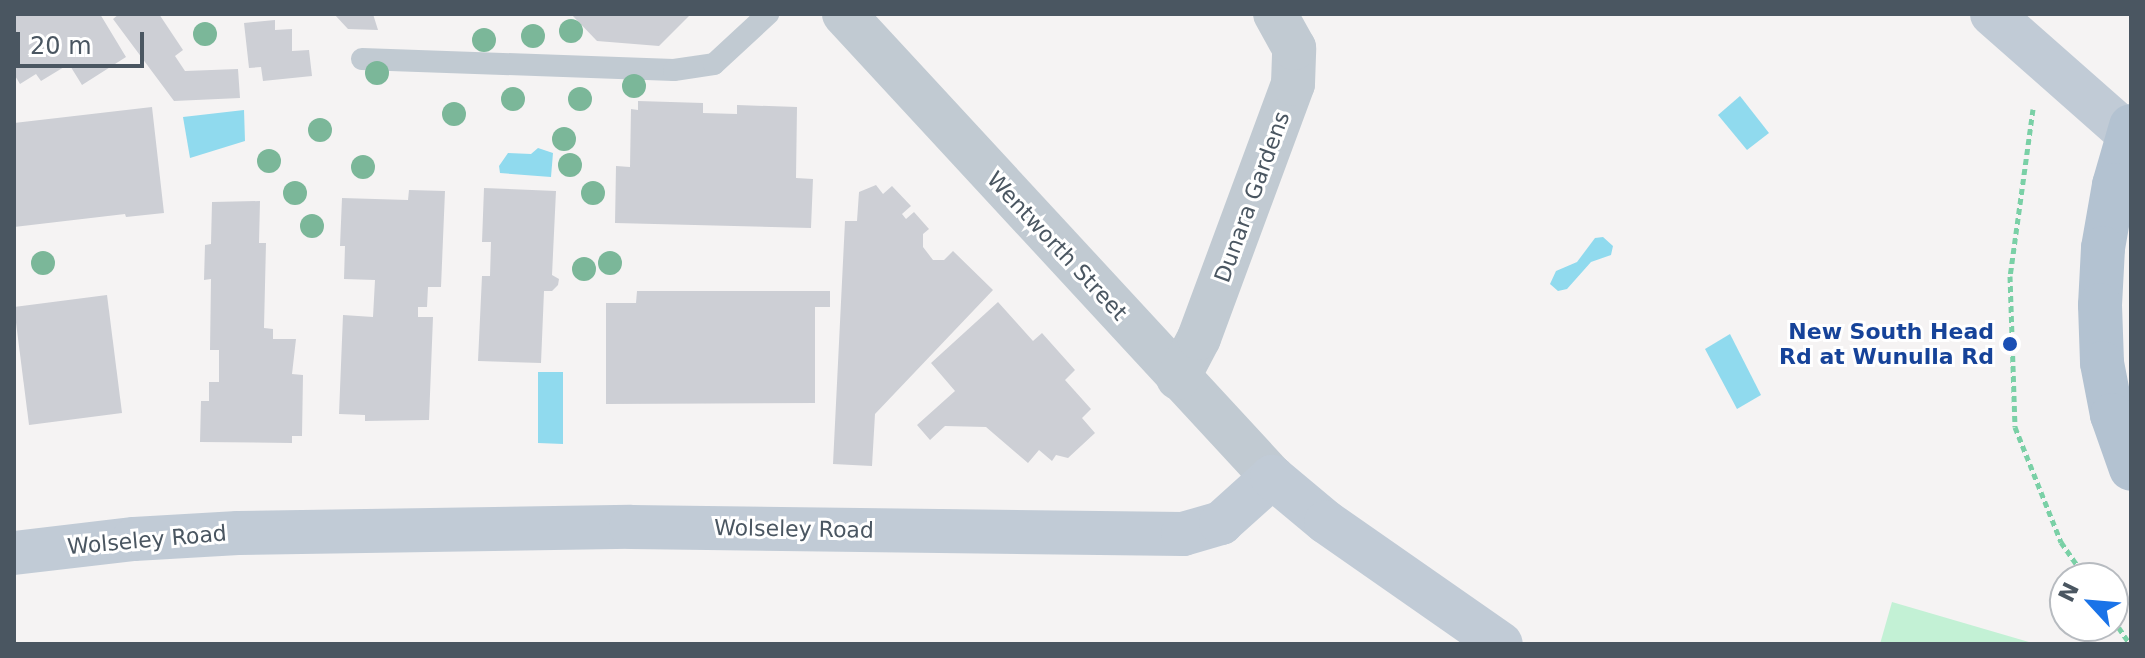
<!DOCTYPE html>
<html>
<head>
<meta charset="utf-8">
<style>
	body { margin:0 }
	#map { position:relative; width:2145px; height:658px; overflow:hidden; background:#f5f3f3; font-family:"DejaVu Sans",sans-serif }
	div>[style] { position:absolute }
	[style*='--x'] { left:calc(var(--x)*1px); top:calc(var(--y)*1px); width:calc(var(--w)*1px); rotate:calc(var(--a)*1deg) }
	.green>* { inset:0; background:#c3f1d5 }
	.water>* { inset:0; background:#90daee }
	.building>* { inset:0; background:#cdcfd5 }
	.path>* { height:5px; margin-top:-2.5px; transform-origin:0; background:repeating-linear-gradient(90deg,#7ad0a6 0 6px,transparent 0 10px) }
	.lane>* { height:22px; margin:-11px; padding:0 11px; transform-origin:11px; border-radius:11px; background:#c1cad2 }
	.street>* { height:44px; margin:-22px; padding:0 22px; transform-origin:22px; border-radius:22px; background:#c1cad2 }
	.secondary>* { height:44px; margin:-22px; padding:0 22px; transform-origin:22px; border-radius:22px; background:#c1cbd6 }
	.primary>* { height:44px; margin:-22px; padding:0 22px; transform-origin:22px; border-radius:22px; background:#b3c2d1 }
	.trees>* { width:24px; height:24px; margin:-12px; border-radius:50%; background:#7bb799 }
	.dots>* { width:22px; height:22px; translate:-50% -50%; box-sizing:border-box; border:4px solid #fff; border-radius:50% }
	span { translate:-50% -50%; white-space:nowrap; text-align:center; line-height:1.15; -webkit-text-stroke:6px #fff; paint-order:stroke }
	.street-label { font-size:22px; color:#4a5661 }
	.transit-label { font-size:22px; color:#164399; font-weight:700 }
	.right { translate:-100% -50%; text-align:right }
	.frame { position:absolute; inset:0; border:16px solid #4a5661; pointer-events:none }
	.north { position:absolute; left:2049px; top:562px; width:80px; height:80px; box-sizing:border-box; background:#fff; border:2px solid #b7bbc0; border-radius:50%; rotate:296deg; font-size:22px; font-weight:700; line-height:32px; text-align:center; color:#4a5661 }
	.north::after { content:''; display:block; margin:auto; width:28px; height:36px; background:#1a73e8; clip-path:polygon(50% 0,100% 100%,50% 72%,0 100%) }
	.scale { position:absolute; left:16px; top:32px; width:128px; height:36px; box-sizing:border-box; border:4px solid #4a5661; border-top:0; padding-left:10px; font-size:24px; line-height:28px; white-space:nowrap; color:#4a5661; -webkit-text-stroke:6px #fff; paint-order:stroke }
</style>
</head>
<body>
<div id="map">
	<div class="green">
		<div style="clip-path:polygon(1892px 602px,2036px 644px,1880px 644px)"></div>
	</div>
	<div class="water">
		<div style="clip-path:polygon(1740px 96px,1769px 133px,1747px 150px,1718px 115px)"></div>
		<div style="clip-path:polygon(244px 110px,245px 141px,190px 158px,183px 117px)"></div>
		<div style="clip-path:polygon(538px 148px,553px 153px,551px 177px,500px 173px,499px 166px,508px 153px,531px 154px)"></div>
		<div style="clip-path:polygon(1603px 237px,1613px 246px,1611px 255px,1591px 262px,1567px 289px,1558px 291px,1550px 284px,1556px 271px,1577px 262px,1595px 238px)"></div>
		<div style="clip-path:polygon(1730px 334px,1761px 395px,1737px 409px,1705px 349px)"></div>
		<div style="clip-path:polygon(538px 372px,563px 372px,563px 444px,538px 443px)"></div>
	</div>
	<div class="building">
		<div style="clip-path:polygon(14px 14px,100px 14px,126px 57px,82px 85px,69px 64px,41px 81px,36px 74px,20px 84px,14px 74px)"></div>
		<div style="clip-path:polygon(119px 14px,159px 14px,183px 50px,175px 56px,185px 71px,238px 69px,240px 98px,174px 101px,113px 19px)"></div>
		<div style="clip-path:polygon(334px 14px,373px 14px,378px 30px,348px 29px)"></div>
		<div style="clip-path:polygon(571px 14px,691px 14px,659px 46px,597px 41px)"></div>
		<div style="clip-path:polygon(275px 20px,275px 30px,292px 29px,292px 51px,309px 50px,312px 76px,263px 81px,261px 67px,249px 68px,244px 23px)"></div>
		<div style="clip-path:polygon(638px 101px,703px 103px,703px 113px,737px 114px,737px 105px,797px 107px,796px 178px,813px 179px,811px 228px,615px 223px,616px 166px,630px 167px,631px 109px,638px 110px)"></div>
		<div style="clip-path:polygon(152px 107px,164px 213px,126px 217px,125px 214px,14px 227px,14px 123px)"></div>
		<div style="clip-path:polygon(876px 185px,883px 194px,892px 186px,911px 206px,902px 214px,906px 219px,914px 212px,929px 229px,923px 234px,923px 247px,933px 260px,944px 260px,953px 251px,993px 290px,875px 414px,872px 466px,833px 464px,845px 221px,857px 221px,859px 192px)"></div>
		<div style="clip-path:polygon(484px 188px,556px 191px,552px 275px,559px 279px,558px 285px,552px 291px,544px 291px,541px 363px,478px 361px,482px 276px,490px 276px,491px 242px,482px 242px)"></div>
		<div style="clip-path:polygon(409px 190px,445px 191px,441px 287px,428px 287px,427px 307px,418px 307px,418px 317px,433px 317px,429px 420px,365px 421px,365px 415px,339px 414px,343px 315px,373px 317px,375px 280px,344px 279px,345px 246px,340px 246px,342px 198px,408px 200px)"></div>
		<div style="clip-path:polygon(260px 201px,259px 243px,266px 243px,264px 328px,273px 329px,273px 339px,296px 339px,292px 374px,303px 375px,302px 436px,292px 436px,292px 443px,200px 442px,201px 401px,209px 401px,209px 382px,219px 382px,219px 350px,210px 350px,211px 279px,204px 280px,205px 245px,211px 244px,212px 202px)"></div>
		<div style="clip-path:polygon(637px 291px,830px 291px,830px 307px,815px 307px,815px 403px,606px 404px,606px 303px,636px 303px)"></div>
		<div style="clip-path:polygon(107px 295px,122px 413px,29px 425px,14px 307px)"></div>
		<div style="clip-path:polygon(998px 302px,1033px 341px,1042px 333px,1075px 370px,1065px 380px,1091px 409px,1082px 418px,1095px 433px,1068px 458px,1056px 455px,1052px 461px,1039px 450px,1028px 463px,986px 427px,945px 426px,930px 440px,917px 425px,955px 391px,931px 363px)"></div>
	</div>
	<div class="path">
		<div style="--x:2033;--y:109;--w:169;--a:97.8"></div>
		<div style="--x:2010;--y:276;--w:151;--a:88.1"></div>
		<div style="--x:2015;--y:427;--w:124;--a:68.2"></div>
		<div style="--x:2061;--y:542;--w:44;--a:55.2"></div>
		<div style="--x:2113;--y:619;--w:30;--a:56"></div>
	</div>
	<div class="lane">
		<div style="--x:362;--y:59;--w:312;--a:2"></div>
		<div style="--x:674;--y:70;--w:40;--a:-8.5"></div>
		<div style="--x:714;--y:64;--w:74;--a:-42.8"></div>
	</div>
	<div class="street">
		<div style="--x:844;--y:14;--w:631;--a:47.25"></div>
		<div style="--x:1178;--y:378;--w:45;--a:-62.3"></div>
		<div style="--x:1199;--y:338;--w:271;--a:-69.7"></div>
		<div style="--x:1293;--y:84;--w:36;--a:-88"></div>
		<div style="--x:1294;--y:48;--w:39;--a:-119"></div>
	</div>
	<div class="secondary">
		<div style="--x:1992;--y:14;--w:181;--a:41.4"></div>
		<div style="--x:14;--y:553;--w:121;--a:-6.7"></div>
		<div style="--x:134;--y:539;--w:104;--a:-3.3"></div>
		<div style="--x:238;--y:533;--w:393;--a:-0.9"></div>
		<div style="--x:631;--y:527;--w:552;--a:0.73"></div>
		<div style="--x:1183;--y:534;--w:40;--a:-16"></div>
		<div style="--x:1221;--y:523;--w:69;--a:-42"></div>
		<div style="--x:1272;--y:477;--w:70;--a:39.8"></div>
		<div style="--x:1326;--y:522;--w:213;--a:34.9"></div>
	</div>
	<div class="primary">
		<div style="--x:2131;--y:126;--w:61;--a:106.1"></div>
		<div style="--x:2114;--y:185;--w:64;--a:99.9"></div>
		<div style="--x:2103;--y:248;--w:57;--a:93"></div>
		<div style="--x:2100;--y:305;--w:58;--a:88"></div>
		<div style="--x:2102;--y:363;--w:53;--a:79.1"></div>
		<div style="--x:2112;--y:415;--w:57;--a:70.6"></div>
	</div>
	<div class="trees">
		<div style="left:571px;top:31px"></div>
		<div style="left:205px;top:34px"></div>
		<div style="left:533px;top:36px"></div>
		<div style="left:484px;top:40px"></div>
		<div style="left:377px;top:73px"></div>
		<div style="left:634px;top:86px"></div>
		<div style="left:513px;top:99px"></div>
		<div style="left:580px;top:99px"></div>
		<div style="left:454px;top:114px"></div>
		<div style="left:320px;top:130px"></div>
		<div style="left:564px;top:139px"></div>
		<div style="left:269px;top:161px"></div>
		<div style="left:570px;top:165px"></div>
		<div style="left:363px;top:167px"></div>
		<div style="left:295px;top:193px"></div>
		<div style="left:593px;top:193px"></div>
		<div style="left:312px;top:226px"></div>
		<div style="left:43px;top:263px"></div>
		<div style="left:610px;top:263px"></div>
		<div style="left:584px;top:269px"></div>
	</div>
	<div class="dots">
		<div style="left:2010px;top:344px;background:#1a4fb4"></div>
	</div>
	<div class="street-label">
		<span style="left:1252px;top:197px;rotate:-70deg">Dunara Gardens</span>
		<span style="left:1057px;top:246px;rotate:47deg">Wentworth Street</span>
		<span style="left:794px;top:529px;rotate:1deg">Wolseley Road</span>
		<span style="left:147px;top:540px;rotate:-5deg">Wolseley Road</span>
	</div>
	<div class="transit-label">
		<span class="right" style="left:1994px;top:344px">New South Head<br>Rd at Wunulla Rd</span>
	</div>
	<div class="frame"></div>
	<div class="north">N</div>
	<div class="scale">20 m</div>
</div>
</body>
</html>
